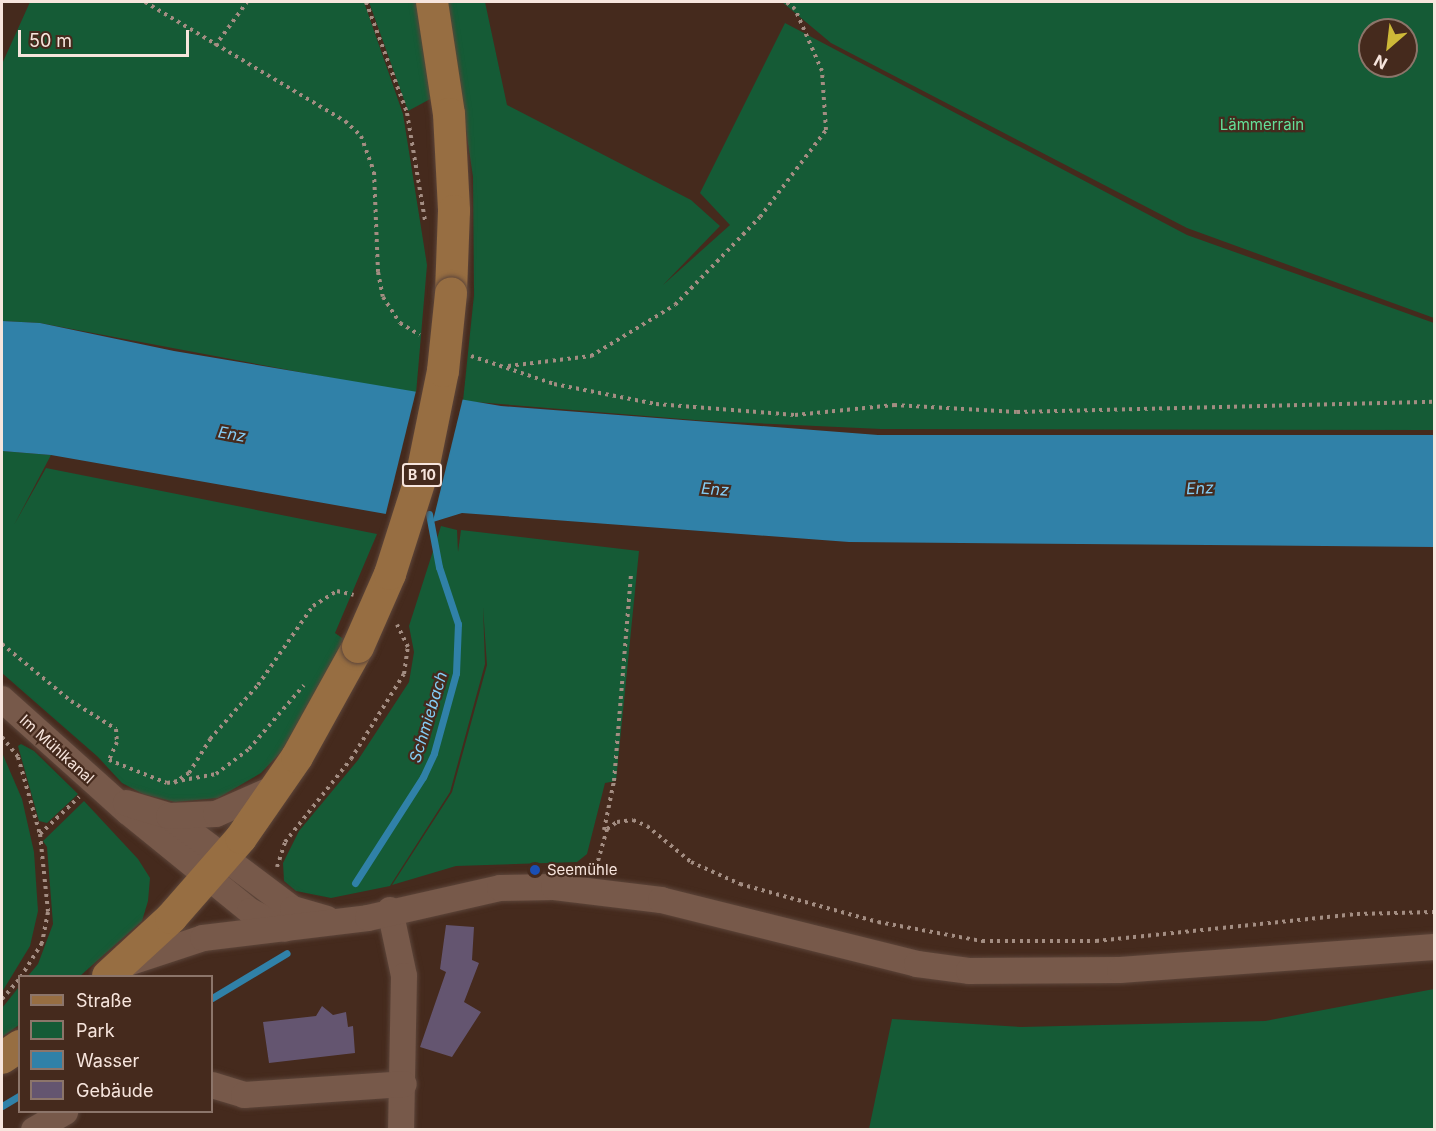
<!DOCTYPE html>
<html>
<head>
<meta charset="utf-8">
<style>
	body { margin:0 }
	#map { position:relative; width:1436px; height:1131px; overflow:hidden; background:#452a1d; font-family:Inter,sans-serif }
	div>[style] { position:absolute }
	[style*='--x'] { left:calc(var(--x)*1px); top:calc(var(--y)*1px); width:calc(var(--w)*1px); rotate:calc(var(--a)*1deg) }
	.green>* { inset:0; background:#155b36 }
	.water>* { inset:0; background:#3081a8 }
	.pier>* { inset:0; background:#452a1d }
	.stream>* { height:7px; margin:-3.5px; padding:0 3.5px; transform-origin:3.5px; border-radius:3.5px; background:#3081a8 }
	.building>* { inset:0; background:#645570 }
	.path>* { height:4px; margin-top:-2px; transform-origin:0; background:repeating-linear-gradient(90deg,#a38d82 0 3px,transparent 0 7.5px) }
	.roads { filter:drop-shadow(0 0 2px #5c453a) drop-shadow(0 0 2px #5c453a) }
	.minor>* { height:26px; margin:-13px; padding:0 13px; transform-origin:13px; border-radius:13px; background:#77594a }
	.major>* { height:32px; margin:-16px; padding:0 16px; transform-origin:16px; border-radius:16px; background:#976e42 }
	.bridges { filter:drop-shadow(0 0 2px #5c453a) drop-shadow(0 0 2px #5c453a) }
	.major-bridge>* { height:32px; margin:-16px; padding:0 16px; transform-origin:16px; border-radius:16px; background:#976e42 }
	.dots>* { width:16px; height:16px; translate:-50% -50%; box-sizing:border-box; border:3px solid #452a1d; border-radius:50% }
	span { translate:-50% -50%; white-space:nowrap; text-align:center; line-height:1.15; -webkit-text-stroke:4.5px #452a1d; paint-order:stroke }
	.shield-label span { padding:2px 4px; background:#452a1d; border:2px solid; border-radius:4px; -webkit-text-stroke-width:0 }
	.shield-label { font-size:14px; color:#f7e5dd; font-weight:700 }
	.park-label { font-size:15px; color:#63e098 }
	.street-label { font-size:15px; color:#f7e5dd }
	.poi-label { font-size:15px; color:#f7e5dd }
	.left { translate:0 -50%; text-align:left }
	.water-label { font-size:16px; color:#85cdf5; font-style:italic }
	.frame { position:absolute; inset:0; border:3px solid #f7e5dd; pointer-events:none }
	.legend { position:absolute; left:18px; top:975px; width:195px; height:138px; box-sizing:border-box; background:#452a1d; border:2px solid #8c756a; margin:0; padding:8px 10px; list-style:none; font-size:18px; color:#f7e5dd }
	.legend li { display:flex; align-items:center; gap:12px; height:30px }
	.legend b { width:30px; border:2px solid #8c756a }
	.north { position:absolute; left:1358px; top:18px; width:60px; height:60px; box-sizing:border-box; background:#452a1d; border:2px solid #8c756a; border-radius:50%; rotate:208deg; font-size:16px; font-weight:700; line-height:24px; text-align:center; color:#f7e5dd }
	.north::after { content:''; display:block; margin:auto; width:21px; height:27px; background:#ceb938; clip-path:polygon(50% 0,100% 100%,50% 72%,0 100%) }
	.scale { position:absolute; left:18px; top:30px; width:171px; height:27px; box-sizing:border-box; border:3px solid #f7e5dd; border-top:0; padding-left:8px; font-size:18px; line-height:21px; white-space:nowrap; color:#f7e5dd; -webkit-text-stroke:4px #452a1d; paint-order:stroke }
</style>
</head>
<body>
<div id="map">
	<div class="green">
		<div style="clip-path:polygon(30px 2px,364px 2px,403px 114px,427px 265px,416px 394px,40px 323px,2px 321px,2px 64px)"></div>
		<div style="clip-path:polygon(369px 2px,418px 2px,434px 97px,408px 111px)"></div>
		<div style="clip-path:polygon(447px 2px,485px 2px,507px 105px,691px 200px,720px 226px,663px 285px,730px 225px,700px 193px,785px 23px,1187px 235px,1434px 323px,1434px 430px,881px 429px,707px 421px,463px 401px,474px 295px,473px 177px)"></div>
		<div style="clip-path:polygon(evenodd,782px 2px,1434px 2px,1434px 318px,1187px 228px,831px 43px,782px 2px,1370px 30px,1406px 30px,1406px 66px,1370px 66px,1370px 30px)"></div>
		<div style="clip-path:polygon(2px 451px,51px 455px,14px 525px,46px 468px,377px 534px,335px 633px,345px 640px,282px 751px,261px 773px,218px 798px,175px 802px,143px 794px,122px 783px,98px 757px,2px 673px)"></div>
		<div style="clip-path:polygon(441px 526px,457px 530px,458px 552px,461px 530px,639px 551px,616px 781px,605px 783px,587px 854px,577px 862px,456px 866px,392px 885px,452px 792px,487px 665px,483px 607px,485px 664px,450px 792px,390px 886px,331px 898px,296px 891px,284px 881px,283px 863px,299px 831px,358px 760px,409px 682px,414px 652px,409px 626px)"></div>
		<div style="clip-path:polygon(21px 744px,34px 751px,78px 794px,47px 823px,39px 821px,18px 746px)"></div>
		<div style="clip-path:polygon(3px 755px,22px 799px,34px 852px,38px 911px,30px 946px,2px 992px)"></div>
		<div style="clip-path:polygon(84px 801px,138px 859px,150px 878px,148px 901px,142px 921px,80px 976px,28px 976px,38px 964px,53px 924px,47px 847px,43px 841px)"></div>
		<div style="clip-path:polygon(19px 987px,19px 1025px,2px 1037px,2px 1008px)"></div>
		<div style="clip-path:polygon(1434px 989px,1434px 1129px,869px 1129px,892px 1019px,1021px 1027px,1265px 1021px)"></div>
	</div>
	<div class="water">
		<div style="clip-path:polygon(2px 321px,40px 323px,174px 351px,501px 406px,878px 435px,1434px 435px,1434px 547px,849px 542px,462px 513px,433px 522px,386px 514px,51px 455px,2px 451px)"></div>
	</div>
	<div class="pier">
		<div style="clip-path:polygon(416px 391px,463px 398px,432px 525px,385px 517px)"></div>
	</div>
	<div class="stream">
		<div style="--x:355;--y:883;--w:126;--a:-57.3"></div>
		<div style="--x:423;--y:777;--w:26;--a:-65"></div>
		<div style="--x:434;--y:753;--w:83;--a:-74.6"></div>
		<div style="--x:456;--y:673;--w:49;--a:-87.7"></div>
		<div style="--x:458;--y:624;--w:60;--a:-108.4"></div>
		<div style="--x:439;--y:567;--w:54;--a:-100.7"></div>
		<div style="--x:212;--y:998;--w:87;--a:-31"></div>
		<div style="--x:2;--y:1106;--w:21;--a:-31"></div>
	</div>
	<div class="building">
		<div style="clip-path:polygon(446px 925px,474px 927px,472px 960px,479px 963px,464px 1002px,481px 1012px,452px 1057px,420px 1047px,446px 972px,440px 969px)"></div>
		<div style="clip-path:polygon(322px 1006px,333px 1015px,346px 1012px,348px 1027px,353px 1026px,355px 1053px,269px 1063px,263px 1022px,316px 1016px)"></div>
	</div>
	<div class="path">
		<div style="--x:145;--y:2;--w:233;--a:30.8"></div>
		<div style="--x:345;--y:121;--w:22;--a:43"></div>
		<div style="--x:361;--y:136;--w:38;--a:70"></div>
		<div style="--x:374;--y:172;--w:100;--a:87.7"></div>
		<div style="--x:378;--y:272;--w:25;--a:79"></div>
		<div style="--x:383;--y:297;--w:31;--a:57"></div>
		<div style="--x:400;--y:323;--w:23;--a:31"></div>
		<div style="--x:366;--y:2;--w:118;--a:69.7"></div>
		<div style="--x:407;--y:113;--w:109;--a:80.5"></div>
		<div style="--x:215;--y:46;--w:54;--a:-54"></div>
		<div style="--x:471;--y:356;--w:88;--a:18.6"></div>
		<div style="--x:554;--y:384;--w:104;--a:11.1"></div>
		<div style="--x:656;--y:404;--w:139;--a:4.5"></div>
		<div style="--x:795;--y:415;--w:100;--a:-5.8"></div>
		<div style="--x:894;--y:405;--w:123;--a:3.3"></div>
		<div style="--x:1017;--y:412;--w:417;--a:-1.4"></div>
		<div style="--x:508;--y:366;--w:84;--a:-6.9"></div>
		<div style="--x:591;--y:356;--w:98;--a:-31.3"></div>
		<div style="--x:675;--y:305;--w:122;--a:-46"></div>
		<div style="--x:760;--y:217;--w:109;--a:-52.8"></div>
		<div style="--x:826;--y:130;--w:59;--a:-93.9"></div>
		<div style="--x:822;--y:71;--w:68;--a:-113.5"></div>
		<div style="--x:795;--y:9;--w:11;--a:-142"></div>
		<div style="--x:2;--y:644;--w:89;--a:39.6"></div>
		<div style="--x:71;--y:701;--w:53;--a:31.9"></div>
		<div style="--x:116;--y:729;--w:13;--a:86"></div>
		<div style="--x:117;--y:742;--w:22;--a:114"></div>
		<div style="--x:2;--y:737;--w:26;--a:51"></div>
		<div style="--x:18;--y:757;--w:80;--a:74.1"></div>
		<div style="--x:40;--y:834;--w:78;--a:84.1"></div>
		<div style="--x:48;--y:912;--w:32;--a:101"></div>
		<div style="--x:42;--y:943;--w:39;--a:122"></div>
		<div style="--x:109;--y:760;--w:62;--a:21.6"></div>
		<div style="--x:167;--y:783;--w:50;--a:-10.4"></div>
		<div style="--x:216;--y:774;--w:41;--a:-37.1"></div>
		<div style="--x:249;--y:749;--w:84;--a:-49.3"></div>
		<div style="--x:174;--y:783;--w:18;--a:-34"></div>
		<div style="--x:189;--y:773;--w:40;--a:-58"></div>
		<div style="--x:210;--y:739;--w:72;--a:-48.4"></div>
		<div style="--x:258;--y:685;--w:96;--a:-55.2"></div>
		<div style="--x:313;--y:606;--w:28;--a:-32"></div>
		<div style="--x:337;--y:591;--w:17;--a:13"></div>
		<div style="--x:604;--y:830;--w:50;--a:-78.5"></div>
		<div style="--x:614;--y:781;--w:208;--a:-85.3"></div>
		<div style="--x:40;--y:834;--w:54;--a:-43.5"></div>
		<div style="--x:277;--y:867;--w:26;--a:-72"></div>
		<div style="--x:285;--y:842;--w:106;--a:-51.5"></div>
		<div style="--x:351;--y:759;--w:100;--a:-58.1"></div>
		<div style="--x:404;--y:674;--w:27;--a:-82"></div>
		<div style="--x:408;--y:647;--w:25;--a:-116"></div>
		<div style="--x:596;--y:868;--w:41;--a:-74.2"></div>
		<div style="--x:607;--y:829;--w:12;--a:-35"></div>
		<div style="--x:617;--y:822;--w:16;--a:-7"></div>
		<div style="--x:633;--y:820;--w:15;--a:23"></div>
		<div style="--x:647;--y:826;--w:57;--a:39.3"></div>
		<div style="--x:691;--y:862;--w:54;--a:24.2"></div>
		<div style="--x:740;--y:884;--w:143;--a:15.4"></div>
		<div style="--x:878;--y:922;--w:106;--a:10.4"></div>
		<div style="--x:982;--y:941;--w:114;--a:0"></div>
		<div style="--x:1096;--y:941;--w:262;--a:-5.9"></div>
		<div style="--x:1357;--y:914;--w:77;--a:-1.5"></div>
		<div style="--x:2;--y:999;--w:28;--a:-49"></div>
	</div>
	<div class="roads">
		<div class="minor">
			<div style="--x:2;--y:699;--w:169;--a:41.9"></div>
			<div style="--x:128;--y:812;--w:157;--a:39.1"></div>
			<div style="--x:250;--y:911;--w:39;--a:27"></div>
			<div style="--x:126;--y:803;--w:45;--a:16.8"></div>
			<div style="--x:169;--y:816;--w:155;--a:36.9"></div>
			<div style="--x:293;--y:909;--w:35;--a:16"></div>
			<div style="--x:169;--y:816;--w:47;--a:-2.4"></div>
			<div style="--x:216;--y:814;--w:64;--a:-23.8"></div>
			<div style="--x:390;--y:910;--w:67;--a:78"></div>
			<div style="--x:404;--y:976;--w:154;--a:91.1"></div>
			<div style="--x:128;--y:963;--w:79;--a:-18.4"></div>
			<div style="--x:203;--y:938;--w:166;--a:-6.9"></div>
			<div style="--x:368;--y:918;--w:135;--a:-12.8"></div>
			<div style="--x:500;--y:888;--w:54;--a:-1.1"></div>
			<div style="--x:554;--y:887;--w:108;--a:6.9"></div>
			<div style="--x:661;--y:900;--w:264;--a:14"></div>
			<div style="--x:917;--y:964;--w:52;--a:7.7"></div>
			<div style="--x:969;--y:971;--w:151;--a:-0.4"></div>
			<div style="--x:1120;--y:970;--w:315;--a:-4.2"></div>
			<div style="--x:212;--y:1085;--w:34;--a:17"></div>
			<div style="--x:244;--y:1095;--w:160;--a:-3.9"></div>
			<div style="--x:34;--y:1130;--w:36;--a:-30"></div>
		</div>
		<div class="major">
			<div style="--x:432;--y:2;--w:113;--a:81.4"></div>
			<div style="--x:449;--y:114;--w:97;--a:87"></div>
			<div style="--x:454;--y:211;--w:82;--a:92.1"></div>
			<div style="--x:108;--y:976;--w:86;--a:-42.6"></div>
			<div style="--x:171;--y:918;--w:106;--a:-48.8"></div>
			<div style="--x:241;--y:838;--w:98;--a:-55.3"></div>
			<div style="--x:297;--y:757;--w:126;--a:-61"></div>
			<div style="--x:2;--y:1058;--w:22;--a:-34"></div>
		</div>
	</div>
	<div class="bridges">
		<div class="major-bridge">
			<div style="--x:358;--y:647;--w:80;--a:-66.3"></div>
			<div style="--x:390;--y:574;--w:105;--a:-72.3"></div>
			<div style="--x:422;--y:474;--w:105;--a:-78.5"></div>
			<div style="--x:443;--y:371;--w:78;--a:-84.1"></div>
		</div>
	</div>
	<div class="dots">
		<div style="left:535px;top:870px;background:#1a4fb4"></div>
	</div>
	<div class="shield-label">
		<span style="left:422px;top:475px">B 10</span>
	</div>
	<div class="park-label">
		<span style="left:1262px;top:125px">Lämmerrain</span>
	</div>
	<div class="street-label">
		<span style="left:57px;top:749px;rotate:42deg">Im Mühlkanal</span>
	</div>
	<div class="poi-label">
		<span class="left" style="left:547px;top:870px">Seemühle</span>
	</div>
	<div class="water-label">
		<span style="left:232px;top:434px;rotate:10deg">Enz</span>
		<span style="left:1200px;top:488px;rotate:-2deg">Enz</span>
		<span style="left:715px;top:489px;rotate:4deg">Enz</span>
		<span style="left:428px;top:717px;rotate:-73deg">Schmiebach</span>
	</div>
	<div class="frame"></div>
	<ul class="legend">
	<li><b style="height:8px;background:#976e42"></b>Straße</li>
	<li><b style="height:16px;background:#155b36"></b>Park</li>
	<li><b style="height:16px;background:#3081a8"></b>Wasser</li>
	<li><b style="height:16px;background:#645570"></b>Gebäude</li>
	</ul>
	<div class="north">N</div>
	<div class="scale">50 m</div>
</div>
</body>
</html>
